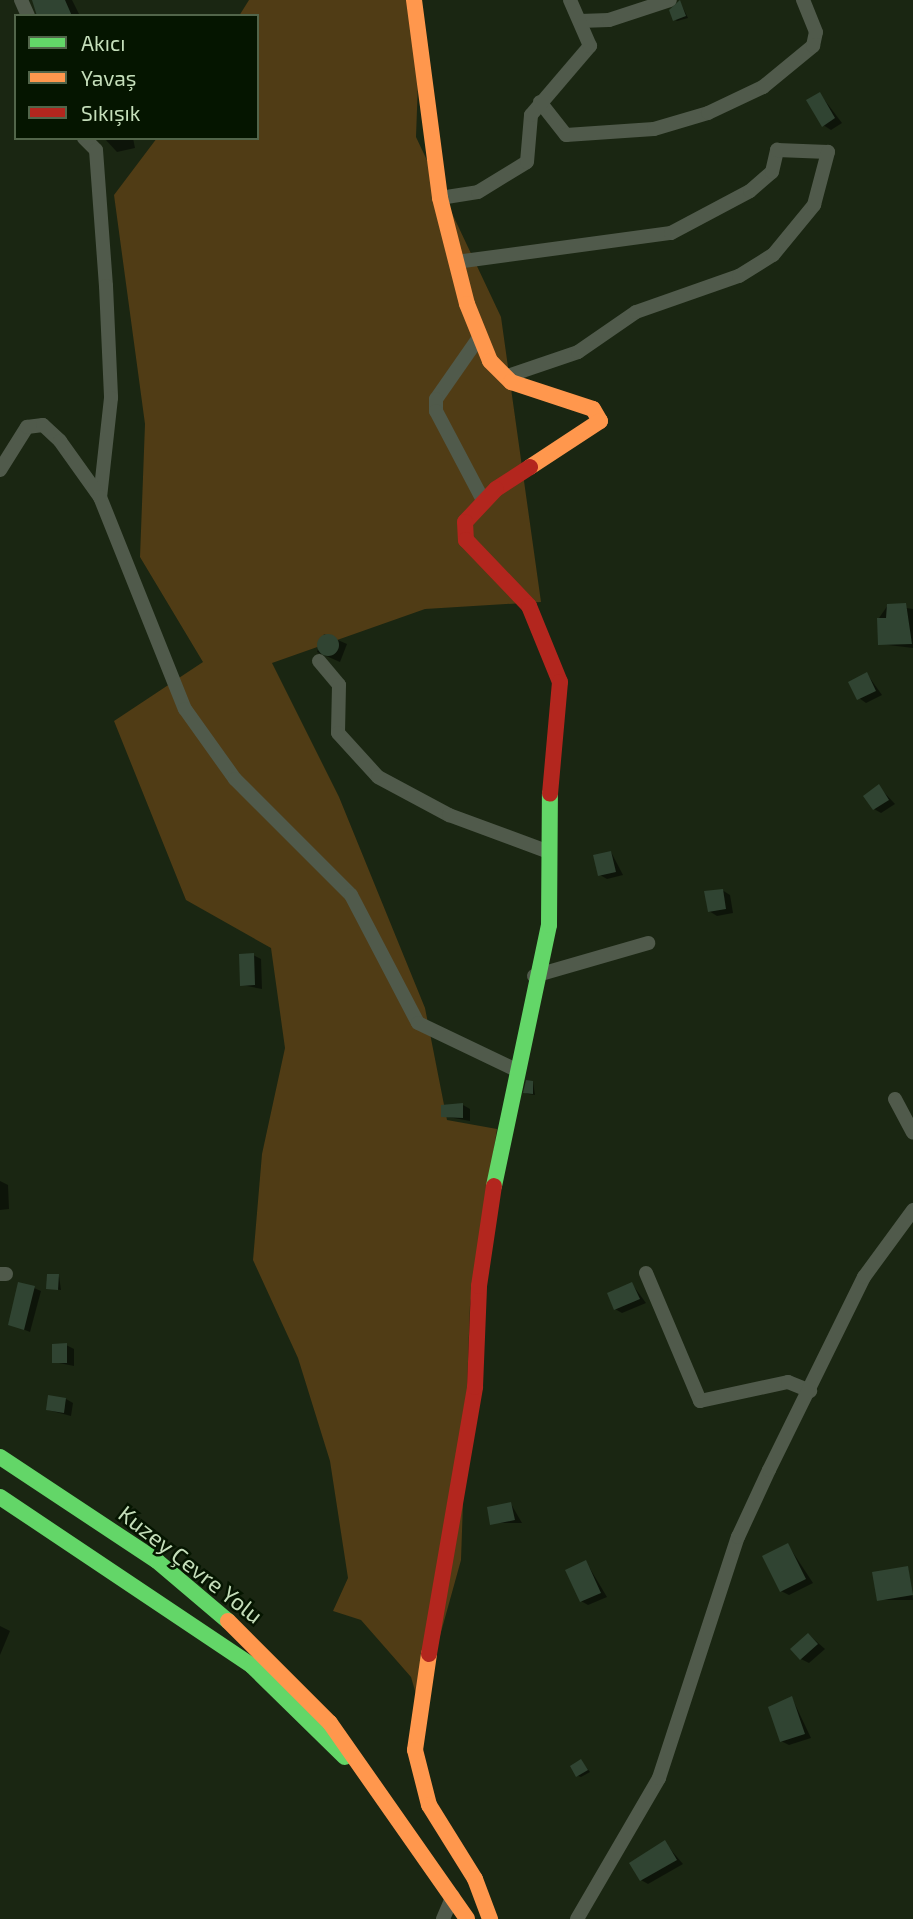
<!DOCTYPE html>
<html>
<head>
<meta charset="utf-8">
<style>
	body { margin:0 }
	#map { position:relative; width:913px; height:1919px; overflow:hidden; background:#1a2612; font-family:"Exo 2",sans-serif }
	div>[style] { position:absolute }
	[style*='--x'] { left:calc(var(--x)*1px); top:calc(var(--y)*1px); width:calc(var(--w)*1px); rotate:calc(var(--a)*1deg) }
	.green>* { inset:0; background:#503c15 }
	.shadow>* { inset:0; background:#0007 }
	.building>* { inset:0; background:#304432 }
	.round { border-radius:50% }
	.street>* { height:14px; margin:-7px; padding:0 7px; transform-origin:7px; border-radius:7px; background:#505a4b }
	.fast>* { height:16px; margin:-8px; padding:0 8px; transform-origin:8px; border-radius:8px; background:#63d668 }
	.slow>* { height:16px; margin:-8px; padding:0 8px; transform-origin:8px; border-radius:8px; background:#ff974d }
	.jam>* { height:16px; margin:-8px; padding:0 8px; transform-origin:8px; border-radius:8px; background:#b3261e }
	span { translate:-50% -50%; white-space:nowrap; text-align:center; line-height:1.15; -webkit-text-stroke:5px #051500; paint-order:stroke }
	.street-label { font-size:23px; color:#c5deba }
	.legend { position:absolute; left:14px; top:14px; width:245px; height:126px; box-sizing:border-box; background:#051500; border:2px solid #52654a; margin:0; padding:9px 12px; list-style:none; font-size:21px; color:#c5deba }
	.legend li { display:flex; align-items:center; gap:14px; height:35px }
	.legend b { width:35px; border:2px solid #52654a }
</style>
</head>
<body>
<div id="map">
	<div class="green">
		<div style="clip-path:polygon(249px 0,421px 0,416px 137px,501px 317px,541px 602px,425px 609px,272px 663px,339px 797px,425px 1008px,447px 1120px,497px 1129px,470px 1305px,461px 1560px,420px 1708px,411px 1677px,361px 1620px,333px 1611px,348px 1578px,330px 1461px,298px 1358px,253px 1260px,262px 1154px,285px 1048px,271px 948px,186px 900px,114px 721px,203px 662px,140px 557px,145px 424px,114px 195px,157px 138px,257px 138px,257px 16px,239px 16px)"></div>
	</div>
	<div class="shadow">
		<div style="clip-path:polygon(33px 0,72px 0,80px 16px,38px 16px)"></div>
		<div style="clip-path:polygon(680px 2px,688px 18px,677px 21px,674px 19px)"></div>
		<div style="clip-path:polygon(820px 94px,842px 123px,831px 130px,823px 125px)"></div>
		<div style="clip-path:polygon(104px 138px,133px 138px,135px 148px,117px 152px)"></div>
		<div style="clip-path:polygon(888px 605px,913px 609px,913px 648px,880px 644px,879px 618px)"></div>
		<div style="clip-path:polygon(324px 634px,347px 644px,340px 662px,317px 652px)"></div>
		<div style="clip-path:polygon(867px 674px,882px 695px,866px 703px,859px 698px)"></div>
		<div style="clip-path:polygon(879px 787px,895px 804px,881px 813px,874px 809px)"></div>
		<div style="clip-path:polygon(611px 852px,623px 875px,607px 879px,600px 875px)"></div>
		<div style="clip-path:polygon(722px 890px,730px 895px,733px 913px,717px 916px,709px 911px)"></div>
		<div style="clip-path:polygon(253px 955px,261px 959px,262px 989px,242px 985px)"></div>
		<div style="clip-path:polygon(533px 1082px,535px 1095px,528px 1094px,525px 1093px)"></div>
		<div style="clip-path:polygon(463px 1105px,470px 1109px,470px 1121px,443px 1116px)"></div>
		<div style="clip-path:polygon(0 1181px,8px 1185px,9px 1209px,0 1210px)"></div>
		<div style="clip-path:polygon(59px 1276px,61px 1290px,48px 1288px)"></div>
		<div style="clip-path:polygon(632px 1284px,646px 1303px,622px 1313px,615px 1309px)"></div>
		<div style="clip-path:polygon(34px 1288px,41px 1291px,30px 1332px,10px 1324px)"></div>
		<div style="clip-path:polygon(66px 1345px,74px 1349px,74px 1366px,54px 1362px)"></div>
		<div style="clip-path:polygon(66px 1399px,73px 1403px,71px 1416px,48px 1410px)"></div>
		<div style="clip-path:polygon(511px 1504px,522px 1523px,492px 1523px)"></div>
		<div style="clip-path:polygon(788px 1545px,813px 1583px,789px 1595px,781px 1591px)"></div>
		<div style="clip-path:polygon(586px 1562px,607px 1597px,588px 1605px,581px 1601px)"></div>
		<div style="clip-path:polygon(908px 1568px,913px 1600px,878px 1600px)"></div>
		<div style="clip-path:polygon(0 1626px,10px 1631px,0 1655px)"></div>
		<div style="clip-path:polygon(809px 1635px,825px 1649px,809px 1663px,801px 1659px)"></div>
		<div style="clip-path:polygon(792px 1698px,811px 1738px,789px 1745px,781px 1741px)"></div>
		<div style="clip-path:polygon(581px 1761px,590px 1772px,581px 1777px,578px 1776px)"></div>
		<div style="clip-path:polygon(665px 1843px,683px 1864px,648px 1884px,641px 1880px)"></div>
	</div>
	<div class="building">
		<div style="clip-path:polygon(32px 0,65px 0,72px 16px,37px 16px)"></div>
		<div style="clip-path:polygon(680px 0,686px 16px,673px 21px,669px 10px)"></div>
		<div style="clip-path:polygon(820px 92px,835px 118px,822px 127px,806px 100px)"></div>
		<div style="clip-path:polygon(906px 603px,912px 644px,878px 645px,877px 618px,886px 618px,887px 604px)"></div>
		<div class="round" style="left:317px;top:634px;width:22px;height:22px"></div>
		<div style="clip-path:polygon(867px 672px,876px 691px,857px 700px,848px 682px)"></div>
		<div style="clip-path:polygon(879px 784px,889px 800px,873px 810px,863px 796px)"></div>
		<div style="clip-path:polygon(611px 851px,616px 872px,598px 876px,593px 855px)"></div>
		<div style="clip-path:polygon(723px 889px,726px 909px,708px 912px,704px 891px)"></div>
		<div style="clip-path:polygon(254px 953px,255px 985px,240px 986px,239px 954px)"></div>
		<div style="clip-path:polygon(526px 1080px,533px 1081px,533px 1094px,523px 1093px)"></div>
		<div style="clip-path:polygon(463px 1103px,463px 1118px,441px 1117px,441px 1105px)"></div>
		<div style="clip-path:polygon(47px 1274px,59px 1274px,58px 1290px,46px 1289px)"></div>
		<div style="clip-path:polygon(18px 1282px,35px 1286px,24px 1330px,8px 1325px)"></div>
		<div style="clip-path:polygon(632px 1282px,640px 1299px,614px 1310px,607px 1293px)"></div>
		<div style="clip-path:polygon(67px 1343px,67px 1363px,52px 1363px,52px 1344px)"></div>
		<div style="clip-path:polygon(48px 1395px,66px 1398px,64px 1413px,46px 1410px)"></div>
		<div style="clip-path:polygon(511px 1502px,515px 1520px,490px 1525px,487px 1507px)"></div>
		<div style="clip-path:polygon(788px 1543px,806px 1579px,780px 1592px,762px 1556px)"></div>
		<div style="clip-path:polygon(586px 1560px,601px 1593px,580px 1602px,565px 1570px)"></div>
		<div style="clip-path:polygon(908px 1566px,913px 1595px,877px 1601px,872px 1572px)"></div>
		<div style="clip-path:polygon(808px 1633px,818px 1644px,800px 1660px,790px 1649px)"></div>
		<div style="clip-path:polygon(792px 1696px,805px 1734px,780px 1742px,768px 1707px)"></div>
		<div style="clip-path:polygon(581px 1759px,588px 1770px,576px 1777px,570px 1766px)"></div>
		<div style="clip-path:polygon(665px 1840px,677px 1860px,640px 1881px,629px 1863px)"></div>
	</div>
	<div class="street">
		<div style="--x:21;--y:0;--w:17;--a:66"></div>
		<div style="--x:580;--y:21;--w:29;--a:-2"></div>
		<div style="--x:609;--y:20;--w:64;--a:-18.2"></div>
		<div style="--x:540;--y:102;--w:42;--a:51.8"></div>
		<div style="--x:566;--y:135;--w:88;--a:-3.9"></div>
		<div style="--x:654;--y:129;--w:56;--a:-16.5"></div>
		<div style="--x:708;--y:113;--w:61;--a:-25.3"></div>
		<div style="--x:763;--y:87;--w:65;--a:-39.4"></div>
		<div style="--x:813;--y:46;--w:14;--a:-78"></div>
		<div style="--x:816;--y:32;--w:35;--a:-112"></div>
		<div style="--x:84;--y:138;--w:17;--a:45"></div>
		<div style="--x:96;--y:150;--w:136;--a:85.8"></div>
		<div style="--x:106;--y:286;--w:112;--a:87.4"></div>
		<div style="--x:111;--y:398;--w:100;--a:96.3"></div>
		<div style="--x:440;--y:198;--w:38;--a:-9"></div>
		<div style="--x:478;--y:192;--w:57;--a:-31.5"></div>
		<div style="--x:527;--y:162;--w:47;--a:-85.1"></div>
		<div style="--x:531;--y:115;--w:91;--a:-49.5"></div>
		<div style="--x:590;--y:46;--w:50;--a:-113.5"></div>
		<div style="--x:456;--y:262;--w:217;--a:-7.7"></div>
		<div style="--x:671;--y:233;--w:89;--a:-28"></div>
		<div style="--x:750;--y:191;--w:29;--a:-41"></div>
		<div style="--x:772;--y:172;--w:23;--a:-77"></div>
		<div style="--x:777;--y:150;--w:51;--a:2.2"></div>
		<div style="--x:480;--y:336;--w:77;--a:124.9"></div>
		<div style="--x:436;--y:399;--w:12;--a:90"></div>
		<div style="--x:436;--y:411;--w:103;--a:62.2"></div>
		<div style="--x:505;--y:377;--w:77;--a:-18.9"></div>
		<div style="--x:578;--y:352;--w:70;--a:-34.6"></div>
		<div style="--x:636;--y:312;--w:109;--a:-19.3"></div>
		<div style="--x:739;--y:276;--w:40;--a:-32"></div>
		<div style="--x:773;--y:255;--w:65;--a:-50.6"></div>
		<div style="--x:814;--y:205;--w:55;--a:-75.2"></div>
		<div style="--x:0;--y:470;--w:51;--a:-57.9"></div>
		<div style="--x:27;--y:427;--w:16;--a:-7"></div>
		<div style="--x:43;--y:425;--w:23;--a:43"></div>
		<div style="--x:60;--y:441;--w:69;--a:54.5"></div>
		<div style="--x:100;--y:497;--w:228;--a:68.2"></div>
		<div style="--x:185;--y:709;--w:86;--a:54.5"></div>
		<div style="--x:235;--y:779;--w:164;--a:45"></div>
		<div style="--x:351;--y:895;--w:144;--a:62.4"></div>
		<div style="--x:418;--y:1023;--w:106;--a:25.6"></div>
		<div style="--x:319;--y:661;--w:31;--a:50"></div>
		<div style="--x:339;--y:685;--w:48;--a:91.2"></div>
		<div style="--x:338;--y:733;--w:59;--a:47.7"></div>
		<div style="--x:378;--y:777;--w:81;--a:28.2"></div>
		<div style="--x:449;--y:815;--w:107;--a:20.3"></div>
		<div style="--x:534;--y:976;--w:119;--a:-16.1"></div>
		<div style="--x:895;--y:1099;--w:38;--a:62"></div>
		<div style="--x:646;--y:1273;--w:139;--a:67.1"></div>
		<div style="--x:700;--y:1401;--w:90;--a:-12.2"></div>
		<div style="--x:788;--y:1382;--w:24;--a:22"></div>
		<div style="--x:0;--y:1274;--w:6;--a:0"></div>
		<div style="--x:443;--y:1919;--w:25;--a:-67"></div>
		<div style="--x:577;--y:1919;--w:163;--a:-59.8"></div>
		<div style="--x:659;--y:1778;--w:254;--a:-71.9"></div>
		<div style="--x:738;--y:1537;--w:74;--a:-65.2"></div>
		<div style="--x:769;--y:1470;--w:215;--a:-63.8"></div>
		<div style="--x:864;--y:1277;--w:83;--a:-53.8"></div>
	</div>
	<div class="fast">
		<div style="--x:494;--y:1186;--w:267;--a:-78.1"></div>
		<div style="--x:549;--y:925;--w:131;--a:-89.6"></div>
		<div style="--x:0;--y:1457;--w:188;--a:33.5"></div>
		<div style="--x:157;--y:1561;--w:93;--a:40.2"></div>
		<div style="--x:0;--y:1497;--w:303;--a:33.8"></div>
		<div style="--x:252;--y:1666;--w:130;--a:44.4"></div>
	</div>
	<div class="slow">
		<div style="--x:414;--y:0;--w:200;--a:82.5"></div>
		<div style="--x:440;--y:198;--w:109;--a:75.7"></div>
		<div style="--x:467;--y:304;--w:61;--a:68"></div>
		<div style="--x:490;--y:361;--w:30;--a:45"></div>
		<div style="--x:511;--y:382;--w:86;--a:18.2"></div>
		<div style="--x:593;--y:409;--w:14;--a:60"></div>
		<div style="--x:600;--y:421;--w:84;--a:146.7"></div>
		<div style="--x:228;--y:1621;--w:144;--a:45"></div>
		<div style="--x:330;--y:1723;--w:239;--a:55"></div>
		<div style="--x:429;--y:1654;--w:97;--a:98.3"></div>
		<div style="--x:415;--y:1750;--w:57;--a:75.7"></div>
		<div style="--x:429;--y:1805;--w:87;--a:58.1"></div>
		<div style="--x:475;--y:1879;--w:43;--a:69.4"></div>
	</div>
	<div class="jam">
		<div style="--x:530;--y:467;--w:40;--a:147.1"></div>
		<div style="--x:496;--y:489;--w:45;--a:133.2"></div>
		<div style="--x:465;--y:522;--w:18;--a:87"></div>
		<div style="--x:466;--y:540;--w:91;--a:46.3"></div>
		<div style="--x:529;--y:606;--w:82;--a:67.8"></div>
		<div style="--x:560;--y:682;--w:112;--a:95.1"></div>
		<div style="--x:429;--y:1654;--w:271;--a:-80.2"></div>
		<div style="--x:475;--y:1387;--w:101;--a:-87.7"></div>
		<div style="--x:479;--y:1286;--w:101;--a:-81.5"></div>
	</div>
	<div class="street-label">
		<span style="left:191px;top:1564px;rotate:38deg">Kuzey Çevre Yolu</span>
	</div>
	<ul class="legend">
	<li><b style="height:9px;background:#63d668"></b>Akıcı</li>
	<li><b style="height:9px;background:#ff974d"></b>Yavaş</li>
	<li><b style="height:9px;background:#b3261e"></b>Sıkışık</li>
	</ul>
</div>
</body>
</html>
